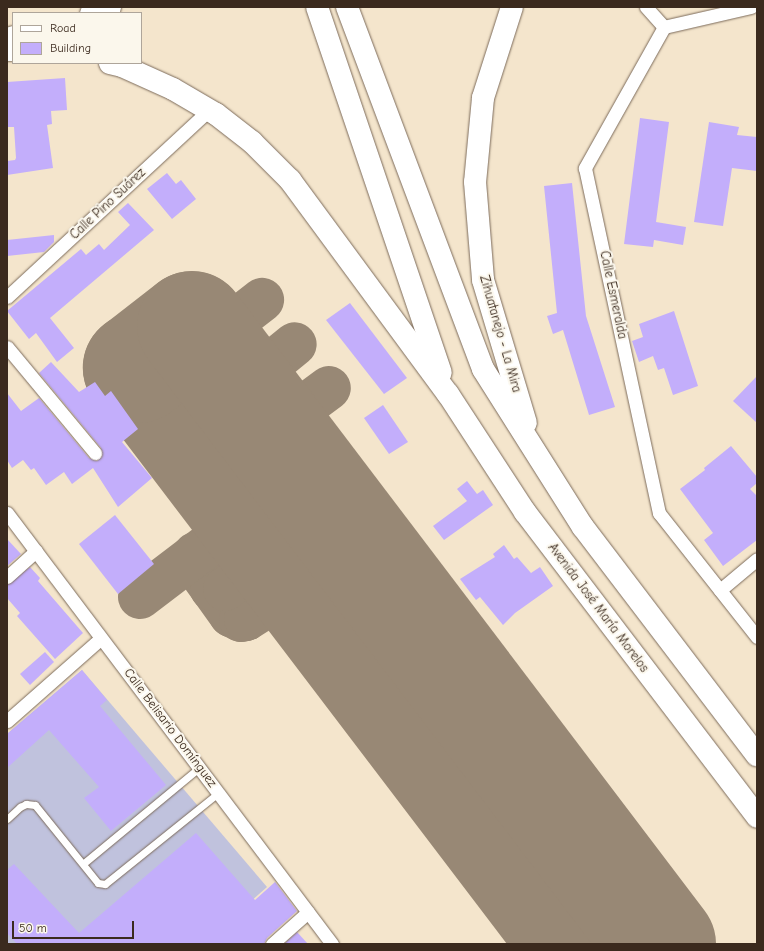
<!DOCTYPE html>
<html>
<head>
<meta charset="utf-8">
<style>
	body { margin:0 }
	#map { position:relative; width:764px; height:951px; overflow:hidden; background:#f4e5cc; font-family:"Comic Neue",sans-serif }
	div>[style] { position:absolute }
	[style*='--x'] { left:calc(var(--x)*1px); top:calc(var(--y)*1px); width:calc(var(--w)*1px); rotate:calc(var(--a)*1deg) }
	.industrial>* { inset:0; background:#c0c2dd }
	.taxiway>* { height:44px; margin:-22px; padding:0 22px; transform-origin:22px; border-radius:22px; background:#988875 }
	.runway>* { height:110px; margin:-55px; padding:0 55px; transform-origin:55px; border-radius:55px; background:#988875 }
	.building>* { inset:0; background:#c3aefb }
	.roads { filter:drop-shadow(0 0 1px #7c6b5b) drop-shadow(0 0 1px #7c6b5b) }
	.service>* { height:7px; margin:-3.5px; padding:0 3.5px; transform-origin:3.5px; border-radius:3.5px; background:#fff }
	.minor>* { height:13px; margin:-6.5px; padding:0 6.5px; transform-origin:6.5px; border-radius:6.5px; background:#fff }
	.primary>* { height:21px; margin:-10.5px; padding:0 10.5px; transform-origin:10.5px; border-radius:10.5px; background:#fff }
	.trunk>* { height:22px; margin:-11px; padding:0 11px; transform-origin:11px; border-radius:11px; background:#fff }
	span { translate:-50% -50%; white-space:nowrap; text-align:center; line-height:1.15; -webkit-text-stroke:4px #fbf7ec; paint-order:stroke }
	.street-label { font-size:13px; color:#3b2a1e }
	.frame { position:absolute; inset:0; border:8px solid #3b2a1e; pointer-events:none }
	.legend { position:absolute; left:12px; top:12px; width:130px; height:52px; box-sizing:border-box; background:#fbf7ec; border:1px solid #aea59a; margin:0; padding:5px 7px; list-style:none; font-size:12px; color:#3b2a1e }
	.legend li { display:flex; align-items:center; gap:8px; height:20px }
	.legend b { width:20px; border:1px solid #aea59a }
	.scale { position:absolute; left:12px; top:921px; width:122px; height:18px; box-sizing:border-box; border:2px solid #3b2a1e; border-top:0; padding-left:5px; font-size:12px; line-height:14px; white-space:nowrap; color:#3b2a1e; -webkit-text-stroke:3px #fbf7ec; paint-order:stroke }
</style>
</head>
<body>
<div id="map">
	<div class="industrial">
		<div style="clip-path:polygon(82px 670px,267px 887px,203px 944px,7px 944px,7px 734px)"></div>
	</div>
	<div class="taxiway">
		<div style="--x:197;--y:393;--w:16;--a:-108"></div>
		<div style="--x:192;--y:378;--w:14;--a:-94"></div>
		<div style="--x:191;--y:364;--w:17;--a:-62"></div>
		<div style="--x:199;--y:349;--w:80;--a:-37.9"></div>
		<div style="--x:231;--y:437;--w:22;--a:-111"></div>
		<div style="--x:223;--y:416;--w:22;--a:-68"></div>
		<div style="--x:231;--y:396;--w:82;--a:-39.1"></div>
		<div style="--x:268;--y:485;--w:22;--a:-111"></div>
		<div style="--x:260;--y:464;--w:20;--a:-87"></div>
		<div style="--x:261;--y:444;--w:16;--a:-52"></div>
		<div style="--x:271;--y:431;--w:72;--a:-36.6"></div>
		<div style="--x:195;--y:554;--w:15;--a:79"></div>
		<div style="--x:198;--y:569;--w:57;--a:54.3"></div>
		<div style="--x:231;--y:615;--w:11;--a:27"></div>
		<div style="--x:241;--y:620;--w:5;--a:-11"></div>
		<div style="--x:246;--y:619;--w:22;--a:-32"></div>
		<div style="--x:212;--y:589;--w:13;--a:0"></div>
		<div style="--x:225;--y:589;--w:22;--a:-36"></div>
		<div style="--x:140;--y:597;--w:142;--a:-37.3"></div>
		<div style="--x:253;--y:511;--w:22;--a:-13"></div>
		<div style="--x:274;--y:506;--w:17;--a:21"></div>
	</div>
	<div class="runway">
		<div style="--x:576;--y:944;--w:724;--a:-127.25"></div>
		<div style="--x:138;--y:368;--w:68;--a:-37.9"></div>
		<div style="--x:192;--y:326;--w:776;--a:52.81"></div>
	</div>
	<div class="building">
		<div style="clip-path:polygon(65px 78px,67px 110px,51px 111px,52px 124px,47px 125px,53px 168px,7px 175px,7px 161px,15px 160px,16px 158px,14px 127px,7px 127px,7px 82px)"></div>
		<div style="clip-path:polygon(640px 118px,669px 122px,656px 222px,686px 227px,683px 245px,654px 240px,653px 247px,624px 244px)"></div>
		<div style="clip-path:polygon(709px 122px,739px 127px,737px 135px,757px 137px,757px 171px,732px 168px,723px 226px,694px 222px)"></div>
		<div style="clip-path:polygon(167px 173px,176px 184px,181px 180px,196px 199px,172px 219px,147px 189px)"></div>
		<div style="clip-path:polygon(572px 183px,586px 316px,615px 407px,589px 415px,563px 330px,553px 334px,547px 316px,557px 313px,544px 186px)"></div>
		<div style="clip-path:polygon(128px 203px,154px 230px,50px 318px,74px 348px,57px 362px,36px 333px,29px 339px,7px 311px,81px 249px,86px 255px,99px 244px,104px 250px,130px 225px,118px 212px)"></div>
		<div style="clip-path:polygon(54px 235px,54px 242px,44px 252px,7px 256px,7px 240px)"></div>
		<div style="clip-path:polygon(350px 303px,407px 378px,384px 394px,326px 320px)"></div>
		<div style="clip-path:polygon(674px 311px,698px 386px,673px 395px,664px 368px,658px 370px,653px 356px,639px 362px,632px 341px,643px 337px,639px 324px)"></div>
		<div style="clip-path:polygon(51px 362px,79px 392px,95px 382px,105px 396px,111px 391px,138px 429px,122px 442px,152px 478px,118px 507px,93px 468px,72px 484px,64px 472px,46px 485px,34px 468px,31px 470px,23px 460px,12px 468px,7px 460px,7px 393px,21px 411px,39px 398px,89px 458px,97px 461px,102px 456px,101px 448px,39px 373px)"></div>
		<div style="clip-path:polygon(757px 376px,757px 423px,733px 401px)"></div>
		<div style="clip-path:polygon(383px 405px,408px 442px,389px 454px,364px 418px)"></div>
		<div style="clip-path:polygon(731px 446px,757px 477px,757px 483px,750px 489px,757px 496px,757px 540px,723px 566px,704px 540px,713px 533px,680px 489px,705px 470px,704px 468px)"></div>
		<div style="clip-path:polygon(467px 481px,477px 494px,483px 490px,493px 505px,444px 540px,433px 526px,467px 501px,457px 489px)"></div>
		<div style="clip-path:polygon(115px 515px,154px 564px,118px 594px,79px 544px)"></div>
		<div style="clip-path:polygon(7px 539px,21px 554px,7px 566px)"></div>
		<div style="clip-path:polygon(504px 545px,514px 559px,517px 557px,531px 573px,540px 567px,553px 586px,515px 613px,503px 625px,480px 597px,476px 600px,460px 579px,495px 557px,493px 554px)"></div>
		<div style="clip-path:polygon(30px 567px,40px 578px,38px 581px,83px 633px,55px 659px,17px 616px,20px 613px,7px 598px,7px 585px)"></div>
		<div style="clip-path:polygon(45px 652px,54px 662px,30px 685px,20px 674px)"></div>
		<div style="clip-path:polygon(82px 670px,107px 700px,100px 706px,166px 785px,111px 831px,84px 798px,99px 787px,49px 730px,7px 768px,7px 734px)"></div>
		<div style="clip-path:polygon(196px 833px,255px 900px,275px 882px,297px 911px,267px 938px,264px 944px,17px 944px,7px 933px,7px 870px,14px 864px,79px 933px)"></div>
		<div style="clip-path:polygon(297px 932px,308px 944px,284px 944px)"></div>
	</div>
	<div class="roads">
		<div class="service">
			<div style="--x:7;--y:819;--w:18;--a:-43"></div>
			<div style="--x:20;--y:807;--w:7;--a:-27"></div>
			<div style="--x:26;--y:804;--w:9;--a:6"></div>
			<div style="--x:35;--y:805;--w:100;--a:51.1"></div>
			<div style="--x:98;--y:883;--w:7;--a:8"></div>
			<div style="--x:105;--y:884;--w:145;--a:-38.8"></div>
			<div style="--x:84;--y:863;--w:149;--a:-39.6"></div>
		</div>
		<div class="minor">
			<div style="--x:646;--y:7;--w:27;--a:48"></div>
			<div style="--x:751;--y:7;--w:89;--a:167.1"></div>
			<div style="--x:664;--y:27;--w:162;--a:119.3"></div>
			<div style="--x:585;--y:168;--w:353;--a:77.9"></div>
			<div style="--x:659;--y:513;--w:158;--a:51.7"></div>
			<div style="--x:7;--y:297;--w:275;--a:-42.8"></div>
			<div style="--x:7;--y:347;--w:138;--a:50.3"></div>
			<div style="--x:7;--y:513;--w:540;--a:52.98"></div>
			<div style="--x:7;--y:577;--w:39;--a:-42"></div>
			<div style="--x:720;--y:590;--w:48;--a:-40"></div>
			<div style="--x:7;--y:721;--w:125;--a:-41.4"></div>
			<div style="--x:272;--y:944;--w:48;--a:-41.6"></div>
		</div>
		<div class="primary">
			<div style="--x:90;--y:13;--w:21;--a:-17"></div>
			<div style="--x:7;--y:38;--w:6;--a:-18"></div>
		</div>
		<div class="trunk">
			<div style="--x:317;--y:7;--w:386;--a:71.3"></div>
			<div style="--x:347;--y:7;--w:387;--a:69.4"></div>
			<div style="--x:483;--y:369;--w:187;--a:57.7"></div>
			<div style="--x:583;--y:527;--w:287;--a:52.7"></div>
			<div style="--x:512;--y:7;--w:96;--a:107.7"></div>
			<div style="--x:483;--y:98;--w:84;--a:95.4"></div>
			<div style="--x:475;--y:182;--w:98;--a:85.3"></div>
			<div style="--x:483;--y:280;--w:149;--a:73.3"></div>
			<div style="--x:7;--y:50;--w:6;--a:0"></div>
			<div style="--x:110;--y:63;--w:12;--a:14"></div>
			<div style="--x:122;--y:66;--w:56;--a:24.3"></div>
			<div style="--x:173;--y:89;--w:50;--a:30.2"></div>
			<div style="--x:216;--y:114;--w:46;--a:37.9"></div>
			<div style="--x:252;--y:142;--w:54;--a:45"></div>
			<div style="--x:290;--y:180;--w:266;--a:53.6"></div>
			<div style="--x:448;--y:394;--w:141;--a:56.9"></div>
			<div style="--x:525;--y:512;--w:383;--a:52.7"></div>
		</div>
	</div>
	<div class="street-label">
		<span style="left:108px;top:204px;rotate:-43deg">Calle Pino Suárez</span>
		<span style="left:613px;top:295px;rotate:78deg">Calle Esmeralda</span>
		<span style="left:500px;top:334px;rotate:74deg">Zihuatanejo - La Mira</span>
		<span style="left:598px;top:608px;rotate:53deg">Avenida José María Morelos</span>
		<span style="left:170px;top:728px;rotate:53deg">Calle Belisario Domínguez</span>
	</div>
	<div class="frame"></div>
	<ul class="legend">
	<li><b style="height:5px;background:#fff"></b>Road</li>
	<li><b style="height:11px;background:#c3aefb"></b>Building</li>
	</ul>
	<div class="scale">50 m</div>
</div>
</body>
</html>
